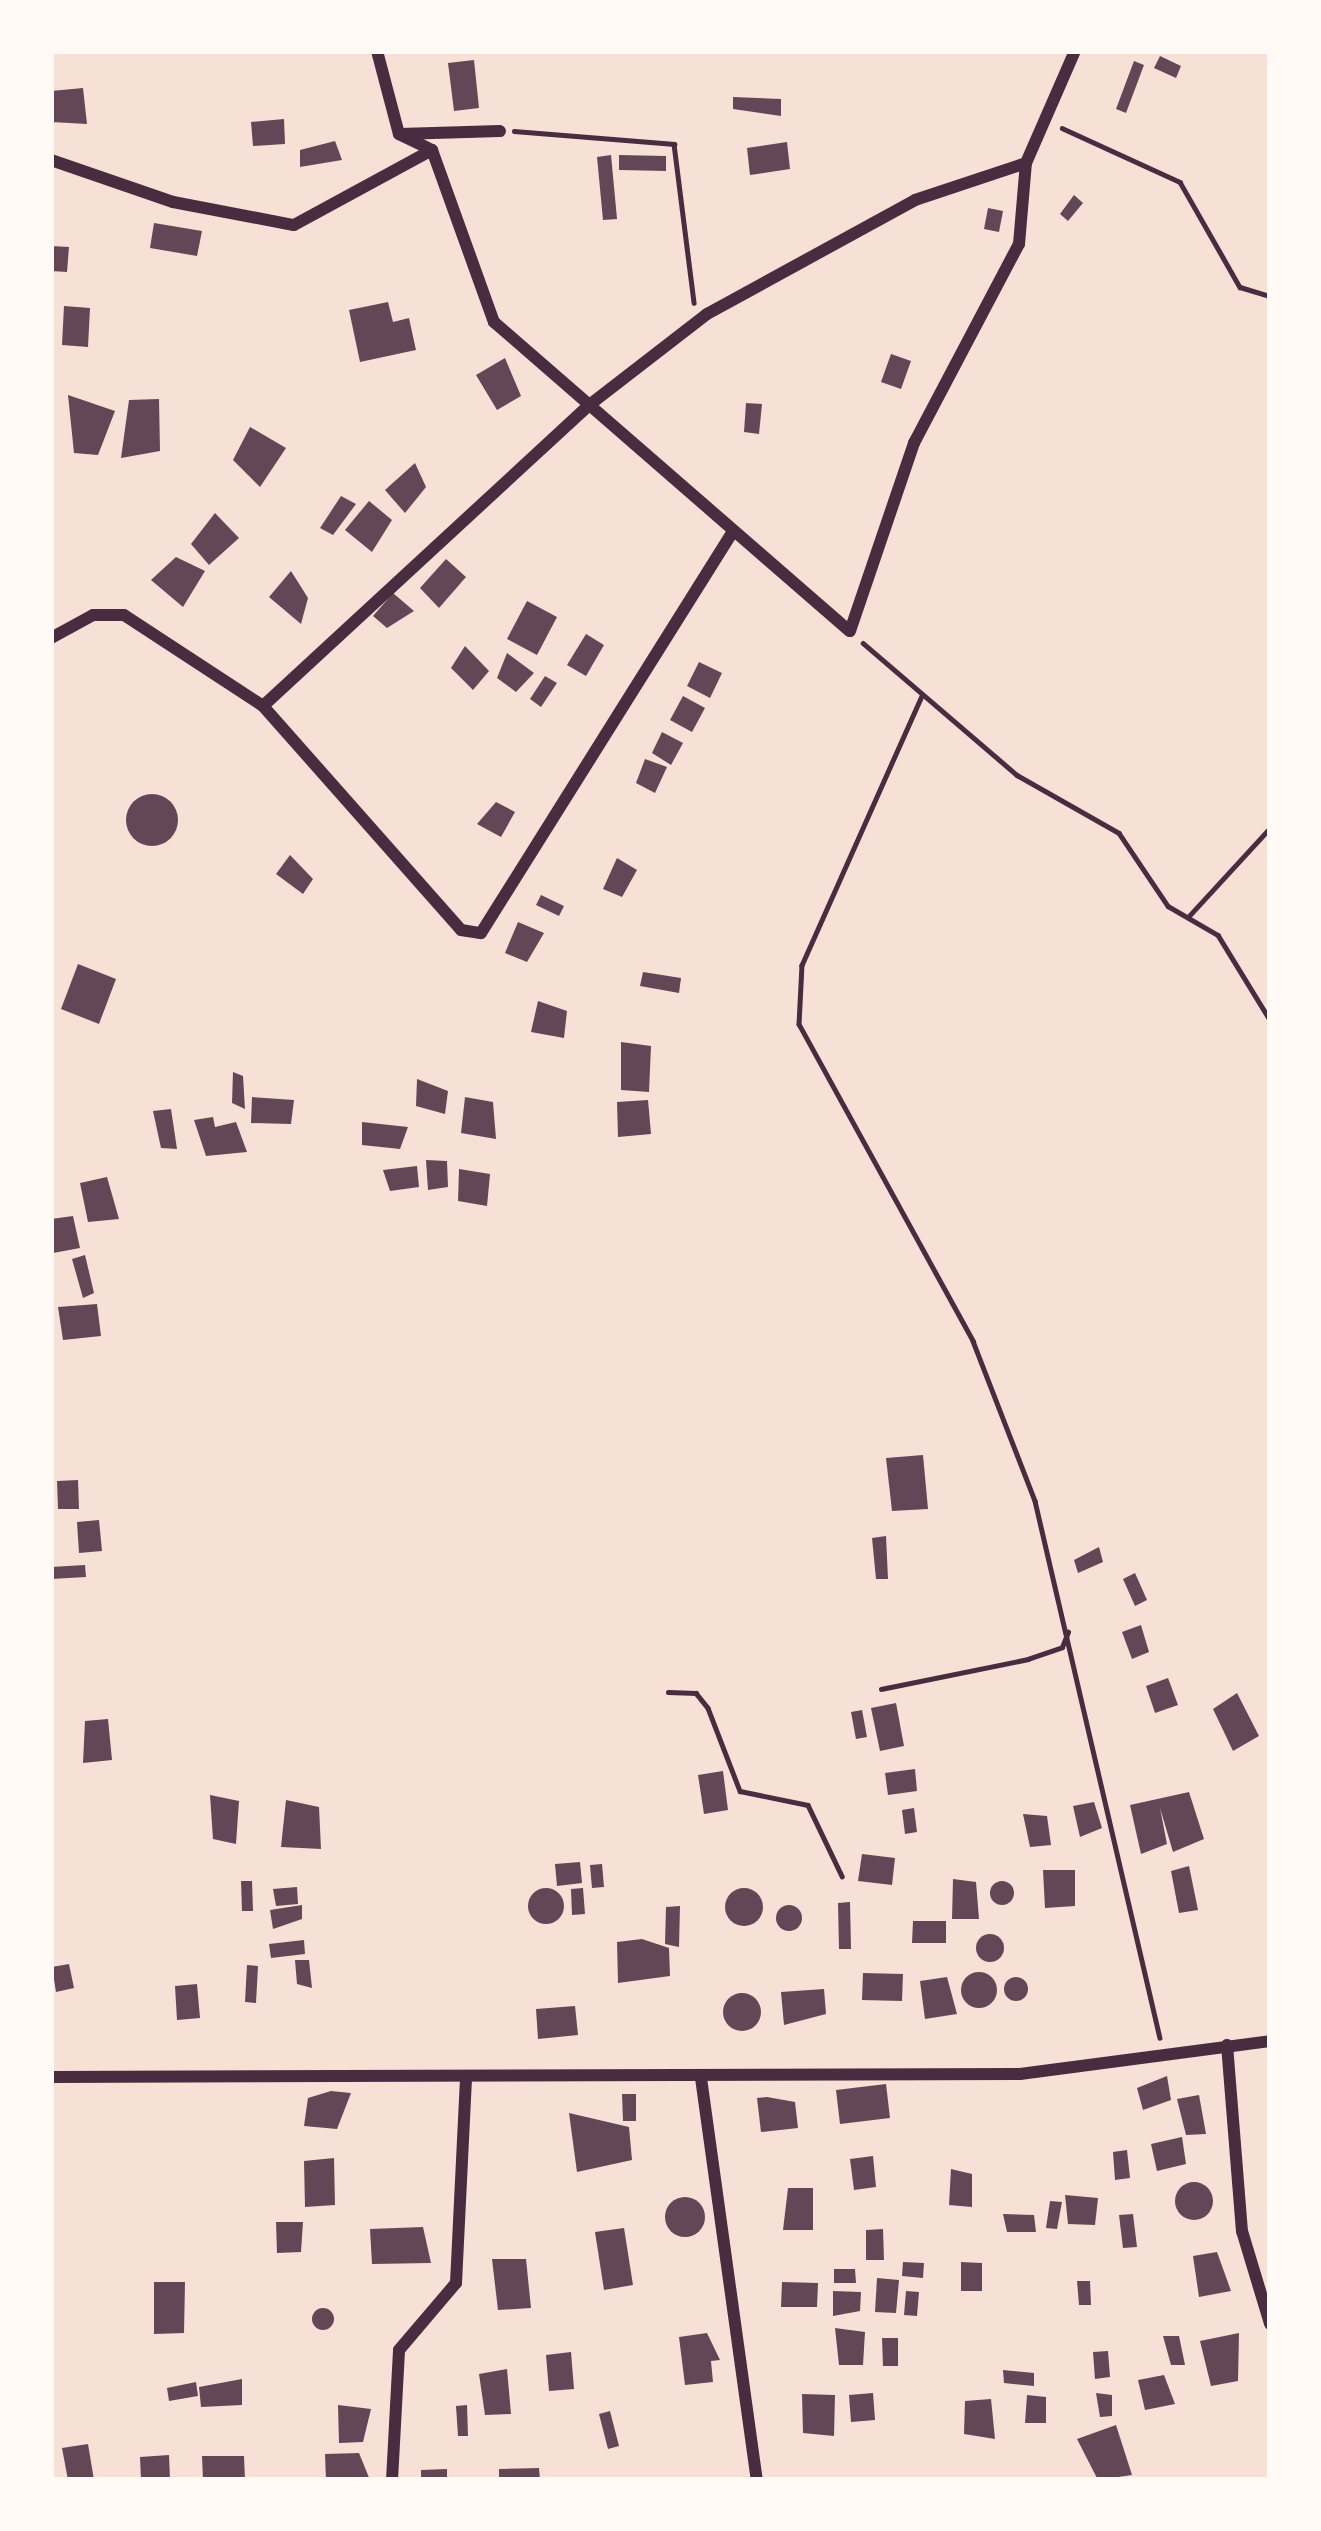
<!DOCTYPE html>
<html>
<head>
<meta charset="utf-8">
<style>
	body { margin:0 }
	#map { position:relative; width:1321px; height:2531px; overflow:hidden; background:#f7e1d7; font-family:Commissioner,sans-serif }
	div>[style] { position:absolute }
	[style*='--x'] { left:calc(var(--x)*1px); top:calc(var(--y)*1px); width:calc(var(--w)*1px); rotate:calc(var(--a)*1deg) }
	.building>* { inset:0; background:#644757 }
	.round { border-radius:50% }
	.path>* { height:4.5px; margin:-2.25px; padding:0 2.25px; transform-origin:2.25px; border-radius:2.25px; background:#4a2c40 }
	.minor>* { height:12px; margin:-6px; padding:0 6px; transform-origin:6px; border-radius:6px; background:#4a2c40 }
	span { translate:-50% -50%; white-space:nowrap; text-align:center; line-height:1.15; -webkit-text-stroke:10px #fffaf5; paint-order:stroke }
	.frame { position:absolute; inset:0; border:54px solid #fffaf5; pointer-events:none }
</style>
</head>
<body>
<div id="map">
	<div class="building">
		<div style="clip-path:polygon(1160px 56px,1181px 66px,1176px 78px,1154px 68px)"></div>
		<div style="clip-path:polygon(474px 60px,479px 108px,454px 111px,448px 63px)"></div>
		<div style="clip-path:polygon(1134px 61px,1144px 65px,1126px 113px,1116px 109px)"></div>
		<div style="clip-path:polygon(83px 88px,87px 124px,51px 122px,51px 91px)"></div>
		<div style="clip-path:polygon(733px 97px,781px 99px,781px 116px,733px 109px)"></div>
		<div style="clip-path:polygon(284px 119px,285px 144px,253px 146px,251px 122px)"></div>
		<div style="clip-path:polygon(335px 141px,342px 160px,300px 167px,300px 150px)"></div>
		<div style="clip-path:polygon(787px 142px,790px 169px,750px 175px,747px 148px)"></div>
		<div style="clip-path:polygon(611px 155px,617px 219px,603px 220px,597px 157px)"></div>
		<div style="clip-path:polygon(619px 155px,666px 156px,666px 171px,619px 170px)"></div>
		<div style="clip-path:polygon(1074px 195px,1083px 203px,1068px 221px,1060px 214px)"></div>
		<div style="clip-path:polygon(988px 208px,1003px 211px,999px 232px,984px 229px)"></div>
		<div style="clip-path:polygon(154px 223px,202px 231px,197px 256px,150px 248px)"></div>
		<div style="clip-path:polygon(51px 246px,69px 247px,67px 272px,51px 271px)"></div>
		<div style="clip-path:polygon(388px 302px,393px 322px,409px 318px,416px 350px,360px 362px,349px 310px)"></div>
		<div style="clip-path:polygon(64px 306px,90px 308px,88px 347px,62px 345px)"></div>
		<div style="clip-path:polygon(891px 354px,911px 361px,901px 389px,881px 382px)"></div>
		<div style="clip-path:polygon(505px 358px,521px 396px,497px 410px,476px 375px)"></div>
		<div style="clip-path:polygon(68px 395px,115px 411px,98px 455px,74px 453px)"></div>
		<div style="clip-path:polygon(159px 399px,160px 451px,121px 458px,129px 400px)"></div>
		<div style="clip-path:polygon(746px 403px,762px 404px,759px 434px,744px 432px)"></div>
		<div style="clip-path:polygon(250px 427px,286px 448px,260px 487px,233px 460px)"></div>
		<div style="clip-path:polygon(415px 463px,426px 487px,405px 513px,385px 490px)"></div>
		<div style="clip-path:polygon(341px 496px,356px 504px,333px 535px,320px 528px)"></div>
		<div style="clip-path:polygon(369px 501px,392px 520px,372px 552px,345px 530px)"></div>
		<div style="clip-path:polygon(215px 513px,239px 538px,209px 565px,191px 544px)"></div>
		<div style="clip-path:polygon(176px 557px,205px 571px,183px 607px,151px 580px)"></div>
		<div style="clip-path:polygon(446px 559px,466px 577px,439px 608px,420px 588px)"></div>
		<div style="clip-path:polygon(291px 571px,308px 598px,301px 624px,269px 597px)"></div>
		<div style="clip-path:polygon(393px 593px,414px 611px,387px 628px,373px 616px)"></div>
		<div style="clip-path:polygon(527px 601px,557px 617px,537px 655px,507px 639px)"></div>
		<div style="clip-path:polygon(586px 634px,604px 645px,586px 676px,567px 665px)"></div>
		<div style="clip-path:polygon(465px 646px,489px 671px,473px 690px,451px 668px)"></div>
		<div style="clip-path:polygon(507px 653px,534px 673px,516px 692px,497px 678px)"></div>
		<div style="clip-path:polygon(699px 662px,722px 673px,710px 698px,687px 686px)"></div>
		<div style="clip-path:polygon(545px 676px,557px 683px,541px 707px,530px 699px)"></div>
		<div style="clip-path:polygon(683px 696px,705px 708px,692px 732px,670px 720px)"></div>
		<div style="clip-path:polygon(662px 732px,683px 743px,671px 765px,652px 753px)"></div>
		<div style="clip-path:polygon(645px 759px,667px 767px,655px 793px,636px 783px)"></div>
		<div class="round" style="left:126px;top:794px;width:52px;height:52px"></div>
		<div style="clip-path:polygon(496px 802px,515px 812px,501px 837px,477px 824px)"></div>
		<div style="clip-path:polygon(290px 855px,313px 879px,303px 894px,276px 874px)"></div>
		<div style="clip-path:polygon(617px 858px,637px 870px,622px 897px,603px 889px)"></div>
		<div style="clip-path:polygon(541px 895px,564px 906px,559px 916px,536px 905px)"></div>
		<div style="clip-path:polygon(518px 922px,544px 933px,527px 962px,505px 953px)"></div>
		<div style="clip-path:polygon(78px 964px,116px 979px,99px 1024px,61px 1009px)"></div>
		<div style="clip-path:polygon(643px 972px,681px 978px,679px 993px,640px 986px)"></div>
		<div style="clip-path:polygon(538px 1001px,567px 1011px,564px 1038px,531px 1032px)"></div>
		<div style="clip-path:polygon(621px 1042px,651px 1046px,649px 1092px,621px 1090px)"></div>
		<div style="clip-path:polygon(233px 1072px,243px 1076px,245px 1109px,232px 1103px)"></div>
		<div style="clip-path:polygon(417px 1079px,448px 1091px,445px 1114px,416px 1106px)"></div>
		<div style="clip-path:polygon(252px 1097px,294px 1100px,291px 1124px,251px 1123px)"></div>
		<div style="clip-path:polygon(465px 1097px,493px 1102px,496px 1139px,461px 1133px)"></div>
		<div style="clip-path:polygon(648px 1100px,651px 1134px,618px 1137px,617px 1102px)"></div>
		<div style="clip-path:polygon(171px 1109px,177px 1149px,161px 1148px,153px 1111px)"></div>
		<div style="clip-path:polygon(213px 1117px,215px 1127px,236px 1122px,247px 1152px,206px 1156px,194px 1120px)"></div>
		<div style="clip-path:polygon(362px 1122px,408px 1127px,400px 1149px,362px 1145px)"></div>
		<div style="clip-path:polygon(426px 1160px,447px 1161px,448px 1187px,428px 1190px)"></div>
		<div style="clip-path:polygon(417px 1166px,419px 1187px,390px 1191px,383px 1170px)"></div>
		<div style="clip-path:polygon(459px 1169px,490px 1174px,487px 1206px,458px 1201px)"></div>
		<div style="clip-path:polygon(107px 1177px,119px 1219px,88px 1222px,80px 1183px)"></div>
		<div style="clip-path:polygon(73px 1216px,80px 1248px,53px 1253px,51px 1219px)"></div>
		<div style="clip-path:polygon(85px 1255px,94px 1293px,83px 1298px,72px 1259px)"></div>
		<div style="clip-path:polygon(97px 1304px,101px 1336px,63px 1340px,58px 1307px)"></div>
		<div style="clip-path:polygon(923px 1455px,928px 1509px,892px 1511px,886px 1458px)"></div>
		<div style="clip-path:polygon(78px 1480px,79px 1509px,58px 1509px,57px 1481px)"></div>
		<div style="clip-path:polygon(99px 1520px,102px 1551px,79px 1553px,77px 1522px)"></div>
		<div style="clip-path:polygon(886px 1536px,888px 1579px,876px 1579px,872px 1538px)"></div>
		<div style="clip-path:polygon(1099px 1547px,1103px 1562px,1078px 1573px,1074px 1560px)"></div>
		<div style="clip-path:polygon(85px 1565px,86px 1577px,51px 1579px,51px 1567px)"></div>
		<div style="clip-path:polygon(1135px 1573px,1147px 1600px,1135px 1606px,1123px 1579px)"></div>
		<div style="clip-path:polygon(1141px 1625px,1149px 1652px,1132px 1659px,1122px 1632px)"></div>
		<div style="clip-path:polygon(1168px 1678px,1178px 1705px,1155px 1713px,1146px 1686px)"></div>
		<div style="clip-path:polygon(1237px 1693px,1259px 1736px,1233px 1751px,1213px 1709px)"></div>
		<div style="clip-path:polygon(896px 1703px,904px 1746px,880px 1751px,871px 1708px)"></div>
		<div style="clip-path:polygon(862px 1710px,867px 1737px,856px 1739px,851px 1712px)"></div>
		<div style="clip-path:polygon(108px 1719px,112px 1760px,83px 1763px,85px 1721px)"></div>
		<div style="clip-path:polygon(915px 1769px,917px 1791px,888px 1795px,885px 1773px)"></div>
		<div style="clip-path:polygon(723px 1771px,728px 1810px,704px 1814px,698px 1775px)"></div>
		<div style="clip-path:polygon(1189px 1792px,1204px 1839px,1173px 1852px,1160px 1808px,1167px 1844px,1141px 1854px,1130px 1805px)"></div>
		<div style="clip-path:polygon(210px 1795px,239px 1801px,236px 1844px,213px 1839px)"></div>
		<div style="clip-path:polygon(286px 1800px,319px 1807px,321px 1849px,281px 1847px)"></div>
		<div style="clip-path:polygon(1094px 1802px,1102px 1828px,1080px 1837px,1073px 1806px)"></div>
		<div style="clip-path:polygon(914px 1808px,917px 1832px,905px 1834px,902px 1810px)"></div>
		<div style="clip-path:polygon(1023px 1814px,1047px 1816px,1051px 1845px,1030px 1847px)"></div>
		<div style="clip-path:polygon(862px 1854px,895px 1858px,892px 1885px,858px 1881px)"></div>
		<div style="clip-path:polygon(580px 1862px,582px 1883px,557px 1886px,555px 1864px)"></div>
		<div style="clip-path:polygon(602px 1864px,604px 1887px,592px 1888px,590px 1865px)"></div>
		<div style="clip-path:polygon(1189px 1866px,1198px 1910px,1179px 1913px,1171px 1871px)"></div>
		<div style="clip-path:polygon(1043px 1870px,1075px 1870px,1075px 1906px,1045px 1908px)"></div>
		<div style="clip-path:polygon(953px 1879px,976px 1882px,979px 1919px,952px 1919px)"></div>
		<div style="clip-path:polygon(241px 1881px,252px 1881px,253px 1911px,242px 1911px)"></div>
		<div class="round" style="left:990px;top:1881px;width:24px;height:24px"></div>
		<div style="clip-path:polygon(297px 1887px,298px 1904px,276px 1906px,273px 1889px)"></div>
		<div class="round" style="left:725px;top:1888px;width:38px;height:38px"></div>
		<div style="clip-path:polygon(583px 1888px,585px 1914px,572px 1915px,571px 1889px)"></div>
		<div class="round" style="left:528px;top:1888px;width:36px;height:36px"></div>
		<div style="clip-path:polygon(850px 1902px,851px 1949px,839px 1949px,838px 1903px)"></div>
		<div class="round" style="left:776px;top:1905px;width:26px;height:26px"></div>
		<div style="clip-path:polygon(302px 1905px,302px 1919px,273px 1929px,270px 1910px)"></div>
		<div style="clip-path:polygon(680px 1906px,679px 1947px,665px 1944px,666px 1907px)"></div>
		<div style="clip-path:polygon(913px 1921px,946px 1921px,946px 1943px,912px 1943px)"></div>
		<div class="round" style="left:976px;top:1934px;width:28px;height:28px"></div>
		<div style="clip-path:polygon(642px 1939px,669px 1948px,670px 1976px,618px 1983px,617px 1942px)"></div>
		<div style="clip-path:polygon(304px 1940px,305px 1954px,271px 1958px,269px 1944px)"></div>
		<div style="clip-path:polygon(295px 1960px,309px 1960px,312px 1988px,297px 1984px)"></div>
		<div style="clip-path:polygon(69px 1964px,74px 1988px,56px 1992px,52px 1967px)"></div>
		<div style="clip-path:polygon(247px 1965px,258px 1966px,256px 2003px,245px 2002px)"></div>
		<div class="round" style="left:961px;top:1972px;width:36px;height:36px"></div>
		<div style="clip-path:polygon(863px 1973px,903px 1974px,902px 2001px,862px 2000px)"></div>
		<div class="round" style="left:1004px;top:1977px;width:24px;height:24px"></div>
		<div style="clip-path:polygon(947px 1977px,957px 2014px,925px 2019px,920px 1981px)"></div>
		<div style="clip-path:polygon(197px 1984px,200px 2018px,177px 2020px,175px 1986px)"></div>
		<div style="clip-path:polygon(824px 1989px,826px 2014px,784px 2025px,781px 1992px)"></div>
		<div class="round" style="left:723px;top:1993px;width:38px;height:38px"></div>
		<div style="clip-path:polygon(575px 2006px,578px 2035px,538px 2039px,536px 2009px)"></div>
		<div style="clip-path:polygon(1167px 2076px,1171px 2100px,1143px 2110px,1137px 2088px)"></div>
		<div style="clip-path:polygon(886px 2084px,890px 2118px,840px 2124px,836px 2090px)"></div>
		<div style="clip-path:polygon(331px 2091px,351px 2093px,337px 2129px,304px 2126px,308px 2098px)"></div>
		<div style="clip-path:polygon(622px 2094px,636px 2094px,636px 2121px,623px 2121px)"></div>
		<div style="clip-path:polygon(1199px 2095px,1206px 2134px,1186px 2135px,1177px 2099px)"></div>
		<div style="clip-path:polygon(767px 2097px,795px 2102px,798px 2128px,761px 2132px,757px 2098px)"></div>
		<div style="clip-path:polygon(569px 2113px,629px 2127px,632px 2160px,577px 2172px)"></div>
		<div style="clip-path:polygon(1182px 2137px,1186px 2164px,1157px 2171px,1151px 2144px)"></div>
		<div style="clip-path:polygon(1127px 2150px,1130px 2178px,1115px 2180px,1113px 2152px)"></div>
		<div style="clip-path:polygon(873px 2156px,876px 2187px,854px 2190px,850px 2159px)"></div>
		<div style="clip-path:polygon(334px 2158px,335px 2205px,305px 2207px,304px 2161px)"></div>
		<div style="clip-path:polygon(951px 2169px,972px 2174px,972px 2207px,949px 2205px)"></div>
		<div class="round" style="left:1175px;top:2182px;width:38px;height:38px"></div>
		<div style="clip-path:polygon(788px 2188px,813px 2188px,813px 2230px,783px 2230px)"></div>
		<div style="clip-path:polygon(1065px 2195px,1098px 2198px,1095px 2225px,1068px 2224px)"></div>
		<div class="round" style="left:665px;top:2197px;width:40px;height:40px"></div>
		<div style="clip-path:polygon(1050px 2201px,1062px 2202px,1057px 2229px,1046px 2228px)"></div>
		<div style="clip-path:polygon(1003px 2214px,1034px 2215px,1036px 2232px,1007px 2232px)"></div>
		<div style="clip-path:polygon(1133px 2214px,1137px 2247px,1123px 2248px,1119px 2215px)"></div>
		<div style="clip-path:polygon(276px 2222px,303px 2222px,301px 2252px,277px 2253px)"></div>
		<div style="clip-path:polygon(423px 2227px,431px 2263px,372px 2264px,370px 2229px)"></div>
		<div style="clip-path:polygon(624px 2228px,633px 2285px,604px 2290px,595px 2232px)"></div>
		<div style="clip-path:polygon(883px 2229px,884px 2260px,866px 2260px,866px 2230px)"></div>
		<div style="clip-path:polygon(1217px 2252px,1231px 2291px,1199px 2297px,1193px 2256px)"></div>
		<div style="clip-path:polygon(492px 2259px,526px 2259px,531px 2308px,498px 2310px)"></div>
		<div style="clip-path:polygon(903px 2262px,924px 2263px,923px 2278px,902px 2276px)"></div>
		<div style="clip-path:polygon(961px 2262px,982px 2263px,982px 2291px,961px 2291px)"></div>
		<div style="clip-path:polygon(834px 2269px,855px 2269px,856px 2283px,834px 2283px)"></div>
		<div style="clip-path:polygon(877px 2278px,899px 2280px,896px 2313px,875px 2312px)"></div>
		<div style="clip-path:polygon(1077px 2281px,1090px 2281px,1091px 2305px,1079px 2305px)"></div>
		<div style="clip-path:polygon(154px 2282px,185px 2282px,184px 2333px,154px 2334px)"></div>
		<div style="clip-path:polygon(782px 2282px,818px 2283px,817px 2307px,781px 2307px)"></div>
		<div style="clip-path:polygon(833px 2291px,861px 2292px,860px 2311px,833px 2316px)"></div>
		<div style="clip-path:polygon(906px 2291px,919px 2292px,917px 2316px,904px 2315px)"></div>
		<div class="round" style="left:312px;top:2308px;width:22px;height:22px"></div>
		<div style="clip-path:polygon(835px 2328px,865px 2332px,863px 2365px,839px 2365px)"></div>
		<div style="clip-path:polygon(707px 2333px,720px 2360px,711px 2361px,713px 2382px,685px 2385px,679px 2337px)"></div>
		<div style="clip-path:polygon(1239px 2333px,1238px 2381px,1211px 2386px,1200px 2341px)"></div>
		<div style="clip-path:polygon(1163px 2336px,1179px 2336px,1185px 2365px,1171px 2365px)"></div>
		<div style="clip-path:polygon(882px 2338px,898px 2338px,898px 2366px,883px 2366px)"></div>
		<div style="clip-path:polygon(1108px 2351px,1110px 2377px,1095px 2379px,1093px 2352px)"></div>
		<div style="clip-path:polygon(571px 2352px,574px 2389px,549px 2391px,546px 2355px)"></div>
		<div style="clip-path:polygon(507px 2369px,511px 2414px,485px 2415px,479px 2374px)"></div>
		<div style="clip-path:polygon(1003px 2370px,1034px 2373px,1034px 2386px,1004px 2383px)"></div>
		<div style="clip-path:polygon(1164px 2375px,1175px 2404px,1145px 2410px,1138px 2380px)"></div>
		<div style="clip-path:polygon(242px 2379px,242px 2405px,201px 2407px,199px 2387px)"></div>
		<div style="clip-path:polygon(196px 2382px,198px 2396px,169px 2401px,167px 2388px)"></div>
		<div style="clip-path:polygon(873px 2393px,875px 2420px,851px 2422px,849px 2395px)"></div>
		<div style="clip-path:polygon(1096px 2393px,1112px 2395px,1112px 2416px,1100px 2417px)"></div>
		<div style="clip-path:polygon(802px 2394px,835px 2395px,834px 2436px,803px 2433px)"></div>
		<div style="clip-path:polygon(1027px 2395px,1046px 2397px,1046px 2423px,1025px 2423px)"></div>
		<div style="clip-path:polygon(991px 2399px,995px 2439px,964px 2434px,965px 2401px)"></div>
		<div style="clip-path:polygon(338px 2405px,371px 2409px,363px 2442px,339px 2443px)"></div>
		<div style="clip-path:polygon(467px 2405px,468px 2436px,458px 2436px,456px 2406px)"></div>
		<div style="clip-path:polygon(610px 2411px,619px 2446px,608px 2449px,599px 2414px)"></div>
		<div style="clip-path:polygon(1116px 2425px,1132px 2475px,1098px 2480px,1077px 2439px)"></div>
		<div style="clip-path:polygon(88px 2444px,94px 2480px,68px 2480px,62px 2448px)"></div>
		<div style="clip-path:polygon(359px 2453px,370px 2480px,326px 2480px,325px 2454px)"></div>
		<div style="clip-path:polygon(169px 2455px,170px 2480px,141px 2480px,140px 2457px)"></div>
		<div style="clip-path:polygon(202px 2456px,244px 2456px,245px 2480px,203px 2480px)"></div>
		<div style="clip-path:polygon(539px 2468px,540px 2480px,499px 2480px,499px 2469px)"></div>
		<div style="clip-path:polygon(447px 2469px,447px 2480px,421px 2480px,421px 2470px)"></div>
	</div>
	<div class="path">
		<div style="--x:1062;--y:128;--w:130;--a:24.6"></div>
		<div style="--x:1180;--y:182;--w:121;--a:60.3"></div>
		<div style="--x:1240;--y:287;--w:31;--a:17"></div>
		<div style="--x:514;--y:131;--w:161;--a:4.6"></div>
		<div style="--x:674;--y:144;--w:160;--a:82.8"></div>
		<div style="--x:863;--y:643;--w:203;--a:40.6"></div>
		<div style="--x:1017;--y:775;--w:117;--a:29.6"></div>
		<div style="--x:1119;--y:833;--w:88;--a:56.1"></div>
		<div style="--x:1168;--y:906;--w:58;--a:30.1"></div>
		<div style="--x:1218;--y:935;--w:100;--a:58.5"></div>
		<div style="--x:922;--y:696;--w:295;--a:114"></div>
		<div style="--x:802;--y:965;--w:59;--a:92.9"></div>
		<div style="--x:799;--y:1024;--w:362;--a:61.2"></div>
		<div style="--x:973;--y:1341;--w:172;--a:68.8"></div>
		<div style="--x:1035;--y:1501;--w:551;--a:76.9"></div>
		<div style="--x:1189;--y:916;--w:120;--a:-47.4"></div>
		<div style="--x:881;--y:1689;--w:150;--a:-11.5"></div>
		<div style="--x:1028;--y:1659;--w:36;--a:-19"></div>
		<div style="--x:1062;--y:1647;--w:16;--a:-68"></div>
		<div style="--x:668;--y:1692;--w:28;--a:2"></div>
		<div style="--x:696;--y:1693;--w:19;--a:51"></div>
		<div style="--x:708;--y:1708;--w:89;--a:68.9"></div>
		<div style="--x:740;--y:1791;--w:69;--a:11.6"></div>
		<div style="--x:808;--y:1805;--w:79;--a:64.4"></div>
	</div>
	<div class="minor">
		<div style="--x:377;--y:51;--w:86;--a:75.2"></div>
		<div style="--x:399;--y:134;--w:37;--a:26"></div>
		<div style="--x:400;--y:134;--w:100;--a:-1.7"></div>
		<div style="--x:51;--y:160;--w:129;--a:19"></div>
		<div style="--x:173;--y:202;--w:123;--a:10.8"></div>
		<div style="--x:294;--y:225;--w:157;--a:-28.5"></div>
		<div style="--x:432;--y:150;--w:183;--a:70.2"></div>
		<div style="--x:494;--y:322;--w:471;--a:41"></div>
		<div style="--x:850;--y:631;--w:199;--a:-71.2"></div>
		<div style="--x:914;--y:443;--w:225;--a:-62.2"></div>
		<div style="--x:1019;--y:244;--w:81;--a:-85.1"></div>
		<div style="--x:51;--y:638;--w:48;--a:-28.7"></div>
		<div style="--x:93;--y:615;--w:31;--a:0"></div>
		<div style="--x:124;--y:615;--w:166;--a:33.2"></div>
		<div style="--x:263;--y:706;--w:442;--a:-42.7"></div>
		<div style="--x:588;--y:406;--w:150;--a:-37.7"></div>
		<div style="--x:707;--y:314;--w:237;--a:-28.7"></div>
		<div style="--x:915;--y:200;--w:117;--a:-18.4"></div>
		<div style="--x:1026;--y:163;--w:122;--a:-66.4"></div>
		<div style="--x:263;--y:706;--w:299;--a:48.5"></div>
		<div style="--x:461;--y:930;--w:20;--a:9"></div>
		<div style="--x:481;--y:933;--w:471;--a:-57.9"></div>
		<div style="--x:1227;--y:2045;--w:187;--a:85.4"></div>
		<div style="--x:1242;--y:2231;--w:97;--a:73.2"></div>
		<div style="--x:51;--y:2077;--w:969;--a:-0.18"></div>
		<div style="--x:1020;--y:2074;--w:252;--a:-7.5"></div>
		<div style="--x:701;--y:2078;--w:406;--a:82.1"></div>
		<div style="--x:392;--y:2480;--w:130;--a:-86.9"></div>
		<div style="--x:399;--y:2350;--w:88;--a:-49.6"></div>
		<div style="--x:456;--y:2283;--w:207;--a:-87.2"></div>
	</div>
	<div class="frame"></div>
</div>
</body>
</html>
